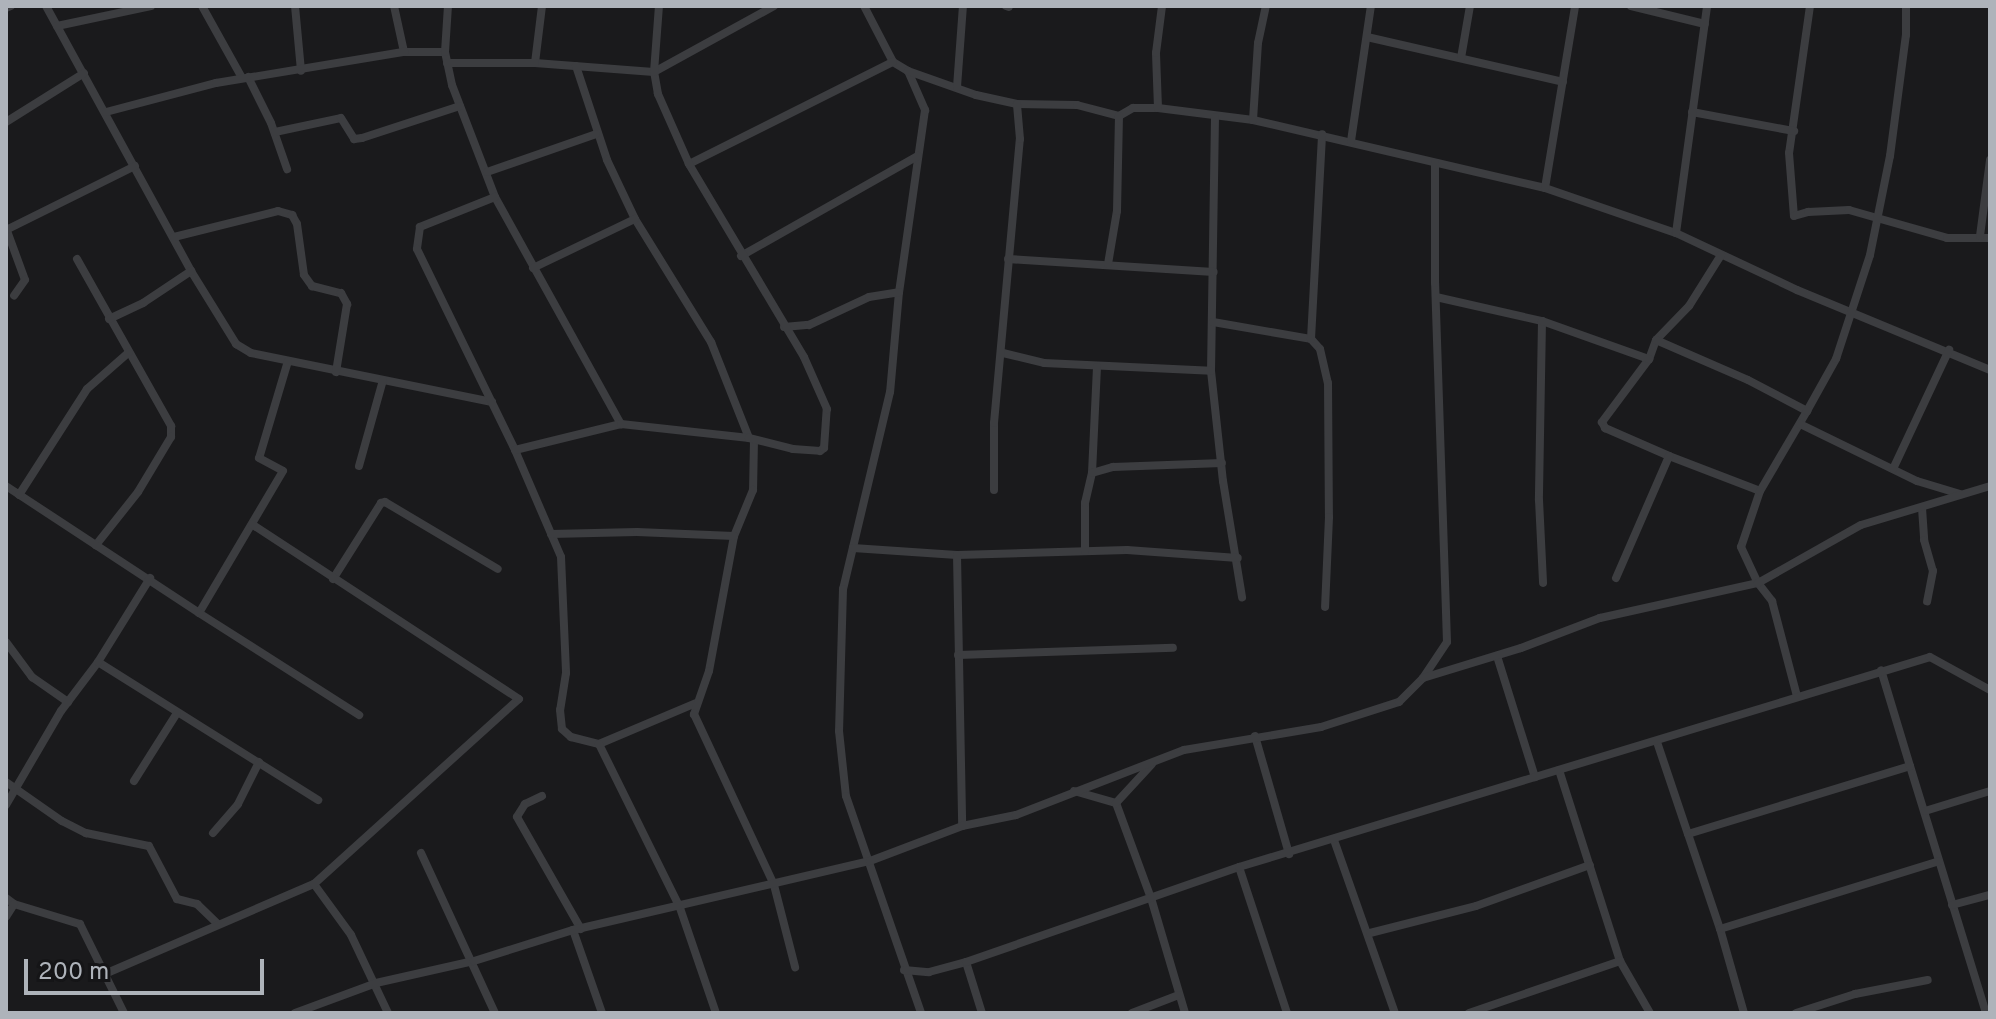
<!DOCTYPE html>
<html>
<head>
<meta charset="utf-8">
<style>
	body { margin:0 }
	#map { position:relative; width:1996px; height:1019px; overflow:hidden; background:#1a1a1c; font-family:Overpass,sans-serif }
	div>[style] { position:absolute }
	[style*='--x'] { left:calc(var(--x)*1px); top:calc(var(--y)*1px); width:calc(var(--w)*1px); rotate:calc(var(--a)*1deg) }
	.minor>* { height:8px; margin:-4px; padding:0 4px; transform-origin:4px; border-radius:4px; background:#3c3d40 }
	span { translate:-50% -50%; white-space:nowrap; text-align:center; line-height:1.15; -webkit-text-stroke:8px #151517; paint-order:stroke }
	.frame { position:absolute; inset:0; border:8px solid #aeb3ba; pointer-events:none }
	.scale { position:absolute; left:24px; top:959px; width:240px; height:36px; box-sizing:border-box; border:4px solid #aeb3ba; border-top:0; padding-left:10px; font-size:24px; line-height:28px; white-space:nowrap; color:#aeb3ba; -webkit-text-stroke:6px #151517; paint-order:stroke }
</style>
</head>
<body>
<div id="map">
	<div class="minor">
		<div style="--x:46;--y:6;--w:302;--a:61.3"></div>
		<div style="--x:191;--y:271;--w:86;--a:58.3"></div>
		<div style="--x:236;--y:344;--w:17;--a:31"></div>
		<div style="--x:251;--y:353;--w:246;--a:11.5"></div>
		<div style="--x:202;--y:6;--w:82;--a:60.9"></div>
		<div style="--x:295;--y:6;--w:65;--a:84.7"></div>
		<div style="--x:394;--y:6;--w:47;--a:77.7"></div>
		<div style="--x:404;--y:52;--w:41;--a:0"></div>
		<div style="--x:445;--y:52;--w:34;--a:78"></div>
		<div style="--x:452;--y:85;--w:120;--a:69"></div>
		<div style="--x:495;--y:197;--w:260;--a:61"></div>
		<div style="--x:542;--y:6;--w:57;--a:97"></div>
		<div style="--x:535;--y:63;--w:119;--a:4.3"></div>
		<div style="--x:654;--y:72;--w:137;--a:-28.8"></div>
		<div style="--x:864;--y:6;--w:63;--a:62.6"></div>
		<div style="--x:893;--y:62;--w:17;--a:31"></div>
		<div style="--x:908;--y:71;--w:43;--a:66.4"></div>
		<div style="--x:925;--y:110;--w:184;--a:98.1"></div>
		<div style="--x:899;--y:292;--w:100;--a:95.1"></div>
		<div style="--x:890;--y:392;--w:203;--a:103.4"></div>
		<div style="--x:843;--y:589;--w:142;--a:91.6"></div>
		<div style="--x:839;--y:731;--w:65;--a:83.9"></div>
		<div style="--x:846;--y:796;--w:230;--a:70.9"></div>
		<div style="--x:1006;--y:6;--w:3;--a:18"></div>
		<div style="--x:1631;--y:6;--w:76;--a:13.7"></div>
		<div style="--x:1810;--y:6;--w:148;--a:98.1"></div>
		<div style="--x:1789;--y:153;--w:63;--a:85.5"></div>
		<div style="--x:1794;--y:216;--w:15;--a:-16"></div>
		<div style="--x:1808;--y:212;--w:41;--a:-2.8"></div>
		<div style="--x:1849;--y:210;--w:102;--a:15.9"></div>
		<div style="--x:1947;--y:238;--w:43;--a:0"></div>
		<div style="--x:6;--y:8;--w:5;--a:-22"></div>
		<div style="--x:57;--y:26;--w:96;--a:-12"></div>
		<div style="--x:1367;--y:37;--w:201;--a:12.9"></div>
		<div style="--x:445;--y:52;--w:46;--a:-86.3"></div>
		<div style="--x:1461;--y:58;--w:53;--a:-80.2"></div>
		<div style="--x:447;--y:63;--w:88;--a:0"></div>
		<div style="--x:576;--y:66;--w:99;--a:71.7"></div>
		<div style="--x:607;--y:160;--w:65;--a:64.6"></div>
		<div style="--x:635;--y:219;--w:145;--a:58.3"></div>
		<div style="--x:711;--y:342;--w:103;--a:68.4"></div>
		<div style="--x:908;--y:71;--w:72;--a:19.4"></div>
		<div style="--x:976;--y:95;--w:42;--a:12.4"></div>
		<div style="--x:1017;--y:104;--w:60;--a:1"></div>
		<div style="--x:1077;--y:105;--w:43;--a:14.7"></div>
		<div style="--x:1119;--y:116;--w:16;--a:-30"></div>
		<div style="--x:1133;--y:108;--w:25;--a:0"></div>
		<div style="--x:1158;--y:108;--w:96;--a:7.2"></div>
		<div style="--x:1253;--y:120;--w:300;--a:13.1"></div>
		<div style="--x:1545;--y:188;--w:139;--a:19"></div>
		<div style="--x:1676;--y:233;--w:134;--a:25.2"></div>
		<div style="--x:1797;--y:290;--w:209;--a:22.5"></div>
		<div style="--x:248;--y:77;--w:51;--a:63.4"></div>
		<div style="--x:271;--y:123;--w:49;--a:70.8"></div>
		<div style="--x:957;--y:87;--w:81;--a:-85.8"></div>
		<div style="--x:1158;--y:108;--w:55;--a:-92.1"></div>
		<div style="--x:1156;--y:53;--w:47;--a:-82.7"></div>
		<div style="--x:106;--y:112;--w:114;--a:-14.8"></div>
		<div style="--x:216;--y:83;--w:191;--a:-9.4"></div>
		<div style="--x:1692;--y:112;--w:104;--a:10.6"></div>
		<div style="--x:1215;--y:117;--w:254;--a:90.9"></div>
		<div style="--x:1211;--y:371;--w:111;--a:83.8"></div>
		<div style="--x:1223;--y:481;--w:118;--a:80.7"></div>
		<div style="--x:1253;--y:120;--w:77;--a:-86.3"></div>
		<div style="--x:1258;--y:43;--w:38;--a:-78"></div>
		<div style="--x:6;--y:122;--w:92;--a:-32.1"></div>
		<div style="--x:275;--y:132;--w:67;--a:-12"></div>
		<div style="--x:341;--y:118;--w:25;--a:58"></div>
		<div style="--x:354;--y:139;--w:8;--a:-7"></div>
		<div style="--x:362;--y:138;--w:103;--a:-18.1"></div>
		<div style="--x:1351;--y:141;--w:136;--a:-81.6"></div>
		<div style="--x:689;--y:164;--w:228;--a:-26.6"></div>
		<div style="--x:487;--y:172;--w:115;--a:-19.2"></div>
		<div style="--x:1545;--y:188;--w:184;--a:-80.6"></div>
		<div style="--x:495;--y:197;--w:81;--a:158.2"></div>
		<div style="--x:420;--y:227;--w:22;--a:98"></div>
		<div style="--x:417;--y:249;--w:224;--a:64"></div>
		<div style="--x:515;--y:450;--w:116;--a:66.7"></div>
		<div style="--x:561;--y:557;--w:116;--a:87.5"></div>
		<div style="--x:566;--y:673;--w:37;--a:99"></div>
		<div style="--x:560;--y:710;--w:19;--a:84"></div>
		<div style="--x:562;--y:729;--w:12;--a:42"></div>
		<div style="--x:571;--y:737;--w:29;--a:14"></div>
		<div style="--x:599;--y:744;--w:105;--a:-22.9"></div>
		<div style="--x:6;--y:228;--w:55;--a:69.9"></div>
		<div style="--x:25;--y:280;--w:19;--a:125"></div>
		<div style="--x:6;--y:230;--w:144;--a:-26.4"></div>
		<div style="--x:1676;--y:233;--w:229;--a:-82.2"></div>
		<div style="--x:1980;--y:236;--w:77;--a:-82.5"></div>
		<div style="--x:174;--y:237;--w:107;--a:-14"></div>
		<div style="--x:278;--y:211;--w:15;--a:16"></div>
		<div style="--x:292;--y:215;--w:10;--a:61"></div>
		<div style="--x:297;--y:224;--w:51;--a:82.2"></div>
		<div style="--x:304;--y:275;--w:14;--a:54"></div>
		<div style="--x:312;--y:286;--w:30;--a:14"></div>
		<div style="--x:341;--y:293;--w:13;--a:61"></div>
		<div style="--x:347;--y:304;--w:69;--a:99.2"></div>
		<div style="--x:1721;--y:255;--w:60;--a:122.1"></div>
		<div style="--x:1689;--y:306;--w:47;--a:134.1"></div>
		<div style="--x:1656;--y:340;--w:20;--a:110"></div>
		<div style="--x:1649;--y:359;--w:79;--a:126.7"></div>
		<div style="--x:1602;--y:422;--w:7;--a:63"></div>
		<div style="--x:1605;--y:428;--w:70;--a:23.6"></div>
		<div style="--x:1669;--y:456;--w:97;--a:21"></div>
		<div style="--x:1760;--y:491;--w:59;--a:108.7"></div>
		<div style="--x:1741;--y:547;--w:40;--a:65"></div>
		<div style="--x:1758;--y:583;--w:23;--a:52"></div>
		<div style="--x:1772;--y:601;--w:98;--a:75.3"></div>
		<div style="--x:741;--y:256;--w:203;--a:-29.5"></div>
		<div style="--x:77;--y:259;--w:192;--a:60.6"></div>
		<div style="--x:171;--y:426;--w:11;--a:90"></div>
		<div style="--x:171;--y:437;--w:64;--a:121"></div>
		<div style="--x:138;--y:492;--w:68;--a:128.4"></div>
		<div style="--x:1008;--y:259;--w:206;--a:3.6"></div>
		<div style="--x:1108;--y:264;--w:54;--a:-80.4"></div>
		<div style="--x:1117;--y:211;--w:95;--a:-88.8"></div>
		<div style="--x:533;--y:268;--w:113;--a:-25.7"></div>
		<div style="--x:1436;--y:297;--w:109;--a:12.8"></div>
		<div style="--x:1542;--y:321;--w:179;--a:91"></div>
		<div style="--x:1539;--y:500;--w:83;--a:87.2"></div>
		<div style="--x:109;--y:319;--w:38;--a:-25"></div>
		<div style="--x:143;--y:303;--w:58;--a:-33.7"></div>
		<div style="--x:1542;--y:321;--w:114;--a:19.6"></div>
		<div style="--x:1213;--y:322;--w:99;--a:9.8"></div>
		<div style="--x:1311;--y:339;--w:13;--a:48"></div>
		<div style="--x:1320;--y:349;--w:35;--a:77"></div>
		<div style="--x:1328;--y:383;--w:134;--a:89.6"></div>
		<div style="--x:1329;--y:517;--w:90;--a:92.5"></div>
		<div style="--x:784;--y:327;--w:25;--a:-5"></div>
		<div style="--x:809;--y:325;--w:66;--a:-25"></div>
		<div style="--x:869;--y:297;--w:30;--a:-9"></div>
		<div style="--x:1311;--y:339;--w:205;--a:-86.9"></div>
		<div style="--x:1656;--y:340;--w:100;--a:23.5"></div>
		<div style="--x:1748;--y:380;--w:67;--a:27.7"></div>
		<div style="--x:1807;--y:411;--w:93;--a:120.4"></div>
		<div style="--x:1003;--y:353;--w:42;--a:13.7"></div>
		<div style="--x:1044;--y:363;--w:167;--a:2.7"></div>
		<div style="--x:288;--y:361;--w:101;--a:106.6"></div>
		<div style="--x:259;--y:458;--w:27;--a:28"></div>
		<div style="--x:283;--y:471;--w:165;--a:120.6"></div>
		<div style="--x:199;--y:613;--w:190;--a:32.5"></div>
		<div style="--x:1807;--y:411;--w:60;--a:-60.9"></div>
		<div style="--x:1836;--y:359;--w:109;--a:-71.9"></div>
		<div style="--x:1870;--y:255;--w:101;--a:-78.6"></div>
		<div style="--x:1890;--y:156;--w:122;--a:-82.5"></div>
		<div style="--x:1906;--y:35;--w:29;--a:-90"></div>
		<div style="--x:1800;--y:424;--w:130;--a:26"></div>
		<div style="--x:1917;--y:481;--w:45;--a:16.8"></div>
		<div style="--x:754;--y:440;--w:50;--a:91.1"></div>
		<div style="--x:753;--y:490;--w:50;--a:112.4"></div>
		<div style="--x:734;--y:536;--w:137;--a:100.5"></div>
		<div style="--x:709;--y:671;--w:46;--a:109.2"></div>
		<div style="--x:694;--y:714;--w:189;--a:64.9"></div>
		<div style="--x:774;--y:885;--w:85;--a:75.6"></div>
		<div style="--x:515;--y:450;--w:109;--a:-13.8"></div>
		<div style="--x:621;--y:424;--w:129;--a:6.2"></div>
		<div style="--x:749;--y:438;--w:45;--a:14"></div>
		<div style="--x:793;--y:449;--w:27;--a:4"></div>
		<div style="--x:820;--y:451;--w:5;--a:-37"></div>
		<div style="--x:824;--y:448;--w:39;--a:-86"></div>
		<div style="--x:827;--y:409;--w:57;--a:-113.9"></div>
		<div style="--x:804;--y:357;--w:225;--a:-120.8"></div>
		<div style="--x:689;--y:164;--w:77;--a:-113.9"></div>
		<div style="--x:658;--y:94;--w:22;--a:-100"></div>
		<div style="--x:654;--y:72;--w:66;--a:-85.7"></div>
		<div style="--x:359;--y:466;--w:89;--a:-74.4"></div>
		<div style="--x:1893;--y:469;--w:132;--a:-64.8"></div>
		<div style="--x:1092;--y:473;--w:106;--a:-87.3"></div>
		<div style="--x:6;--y:486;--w:231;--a:33.3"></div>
		<div style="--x:994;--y:490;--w:67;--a:-90"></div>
		<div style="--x:994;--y:423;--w:285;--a:-84.8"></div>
		<div style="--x:1020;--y:139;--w:35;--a:-95"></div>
		<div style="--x:19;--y:495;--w:126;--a:-57.3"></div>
		<div style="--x:87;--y:389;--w:55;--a:-41.3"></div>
		<div style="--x:1922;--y:508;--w:32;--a:86"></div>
		<div style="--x:1924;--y:540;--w:32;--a:74"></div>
		<div style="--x:1933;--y:571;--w:31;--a:101"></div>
		<div style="--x:551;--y:534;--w:86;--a:-1.3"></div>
		<div style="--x:637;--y:532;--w:97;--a:2.4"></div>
		<div style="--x:853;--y:548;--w:104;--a:3.9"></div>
		<div style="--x:957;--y:555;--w:170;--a:-1.7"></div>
		<div style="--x:1127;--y:550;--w:111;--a:4.1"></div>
		<div style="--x:1085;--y:551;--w:48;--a:-90"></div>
		<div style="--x:1085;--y:503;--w:31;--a:-77"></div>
		<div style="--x:1092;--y:473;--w:22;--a:-16"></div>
		<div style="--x:1113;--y:467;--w:109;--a:-2.1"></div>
		<div style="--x:957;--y:555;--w:271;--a:88.9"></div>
		<div style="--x:1616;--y:578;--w:133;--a:-66.5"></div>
		<div style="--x:333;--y:579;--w:90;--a:-57.7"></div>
		<div style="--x:381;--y:503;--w:4;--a:-14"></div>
		<div style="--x:385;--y:502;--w:131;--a:30.7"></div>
		<div style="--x:6;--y:642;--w:44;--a:53.4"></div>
		<div style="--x:32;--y:677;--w:44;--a:34.8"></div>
		<div style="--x:958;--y:655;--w:215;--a:-1.9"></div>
		<div style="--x:1497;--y:656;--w:127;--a:72.6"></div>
		<div style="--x:98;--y:662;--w:260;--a:32.1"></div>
		<div style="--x:1423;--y:678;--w:43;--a:-56.3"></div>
		<div style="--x:1447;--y:642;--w:359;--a:-91.9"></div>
		<div style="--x:1435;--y:283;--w:120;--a:-90"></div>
		<div style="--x:1255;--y:736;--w:123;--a:73.9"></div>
		<div style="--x:1657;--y:742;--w:97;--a:71.4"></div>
		<div style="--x:599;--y:744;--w:183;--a:63.7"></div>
		<div style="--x:680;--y:908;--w:111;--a:71.1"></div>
		<div style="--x:1910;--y:766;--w:258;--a:72.9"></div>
		<div style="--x:1559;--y:770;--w:201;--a:72.3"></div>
		<div style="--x:1620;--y:961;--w:60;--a:60"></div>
		<div style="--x:134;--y:781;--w:80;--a:-57.7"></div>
		<div style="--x:6;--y:782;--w:68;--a:34.9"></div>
		<div style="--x:62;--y:821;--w:27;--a:27"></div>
		<div style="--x:86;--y:833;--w:64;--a:11.7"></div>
		<div style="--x:149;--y:846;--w:60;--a:62.2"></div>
		<div style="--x:177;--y:899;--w:21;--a:14"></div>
		<div style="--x:197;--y:904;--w:29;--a:44"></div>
		<div style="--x:1074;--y:791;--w:44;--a:15.9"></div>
		<div style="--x:542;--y:796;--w:19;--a:155"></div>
		<div style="--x:525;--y:804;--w:15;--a:122"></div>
		<div style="--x:517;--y:817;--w:129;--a:60.3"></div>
		<div style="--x:1116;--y:803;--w:101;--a:69.8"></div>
		<div style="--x:1151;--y:898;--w:120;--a:73.5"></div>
		<div style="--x:1116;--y:803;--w:53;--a:-47.3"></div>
		<div style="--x:6;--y:805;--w:109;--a:-59.7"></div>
		<div style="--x:61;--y:711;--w:61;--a:-52.9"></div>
		<div style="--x:98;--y:662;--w:99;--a:-58.2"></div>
		<div style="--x:1925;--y:811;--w:68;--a:-17.1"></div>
		<div style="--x:213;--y:833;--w:38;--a:-49"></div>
		<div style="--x:238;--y:804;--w:47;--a:-63.4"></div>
		<div style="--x:1334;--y:840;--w:183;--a:70.6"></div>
		<div style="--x:421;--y:853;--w:176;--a:65.2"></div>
		<div style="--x:1239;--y:867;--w:154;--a:71.8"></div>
		<div style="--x:314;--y:884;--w:63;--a:54"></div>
		<div style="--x:351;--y:935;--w:86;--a:64.6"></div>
		<div style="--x:6;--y:898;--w:10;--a:37"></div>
		<div style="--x:14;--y:904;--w:69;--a:16.9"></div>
		<div style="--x:80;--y:924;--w:99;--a:63.7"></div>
		<div style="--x:1952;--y:905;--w:39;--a:-15"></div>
		<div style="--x:6;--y:917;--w:15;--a:-58"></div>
		<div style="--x:1720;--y:929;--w:100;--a:-108.6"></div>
		<div style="--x:1688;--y:834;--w:232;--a:-17"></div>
		<div style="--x:1910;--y:766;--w:100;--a:-106.8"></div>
		<div style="--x:573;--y:930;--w:88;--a:70.7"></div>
		<div style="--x:1370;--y:933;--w:109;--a:-14.3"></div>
		<div style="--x:1476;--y:906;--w:121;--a:-19.8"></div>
		<div style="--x:966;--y:962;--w:53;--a:72.6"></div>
		<div style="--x:904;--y:970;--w:25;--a:5"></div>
		<div style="--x:929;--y:972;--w:38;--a:-15"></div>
		<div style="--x:966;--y:962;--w:289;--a:-19.2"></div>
		<div style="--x:1239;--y:867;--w:722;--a:-16.9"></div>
		<div style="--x:1930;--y:657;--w:68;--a:28.8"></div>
		<div style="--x:107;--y:973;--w:225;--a:-23.3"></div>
		<div style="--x:314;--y:884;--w:276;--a:-42.1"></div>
		<div style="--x:519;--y:699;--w:319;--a:-146.8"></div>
		<div style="--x:295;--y:1013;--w:86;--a:-20.3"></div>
		<div style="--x:376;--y:983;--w:100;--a:-12.7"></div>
		<div style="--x:474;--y:961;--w:104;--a:-17.4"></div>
		<div style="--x:573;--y:930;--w:305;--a:-13.1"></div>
		<div style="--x:870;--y:861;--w:98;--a:-20.8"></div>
		<div style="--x:962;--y:826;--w:55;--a:-11.5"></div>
		<div style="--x:1016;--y:815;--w:180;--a:-21.2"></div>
		<div style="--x:1184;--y:750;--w:139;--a:-9.5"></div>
		<div style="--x:1321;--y:727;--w:82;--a:-17.8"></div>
		<div style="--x:1399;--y:702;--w:34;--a:-45"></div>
		<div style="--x:1423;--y:678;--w:102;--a:-17"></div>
		<div style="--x:1521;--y:648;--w:85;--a:-20.8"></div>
		<div style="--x:1600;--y:618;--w:162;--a:-12.5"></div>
		<div style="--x:1758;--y:583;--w:118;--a:-29.4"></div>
		<div style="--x:1861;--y:525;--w:135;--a:-16.8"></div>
		<div style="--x:1132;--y:1013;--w:50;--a:-21"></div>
		<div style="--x:1469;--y:1013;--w:160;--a:-19"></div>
		<div style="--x:1744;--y:1013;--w:87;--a:-105.9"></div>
		<div style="--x:1720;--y:929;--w:229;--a:-17.2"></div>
		<div style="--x:1796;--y:1013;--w:62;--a:-17.9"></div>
		<div style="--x:1855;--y:994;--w:74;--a:-10.9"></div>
	</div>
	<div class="frame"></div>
	<div class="scale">200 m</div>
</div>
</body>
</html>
